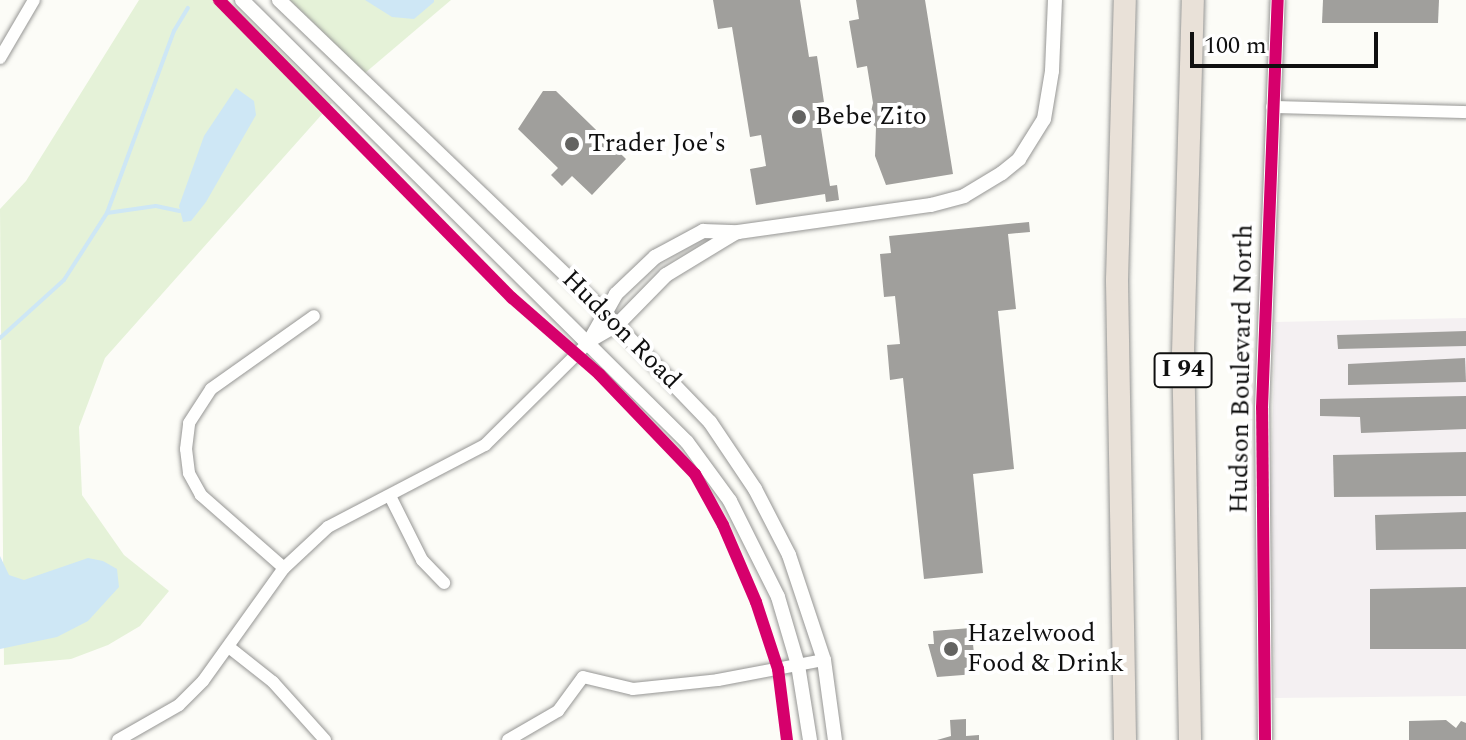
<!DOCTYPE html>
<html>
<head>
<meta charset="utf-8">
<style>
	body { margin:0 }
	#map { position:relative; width:1466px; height:740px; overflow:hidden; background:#fcfcf7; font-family:Spectral,serif }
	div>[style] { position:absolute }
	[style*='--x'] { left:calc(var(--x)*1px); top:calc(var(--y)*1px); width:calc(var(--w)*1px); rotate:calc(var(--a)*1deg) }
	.industrial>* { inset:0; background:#f4f0f2 }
	.green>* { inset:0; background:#e5f2d8 }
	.water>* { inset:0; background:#cee7f5 }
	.stream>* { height:4px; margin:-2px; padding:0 2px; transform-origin:2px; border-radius:2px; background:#cee7f5 }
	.building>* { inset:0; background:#a09f9c }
	.roads { filter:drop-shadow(0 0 2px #969694) drop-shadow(0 0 2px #969694) }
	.minor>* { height:12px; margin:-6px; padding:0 6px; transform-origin:6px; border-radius:6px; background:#fffffe }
	.tertiary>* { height:14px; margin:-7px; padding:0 7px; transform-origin:7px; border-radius:7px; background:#fffffe }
	.motorway>* { height:22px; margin:-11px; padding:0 11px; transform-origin:11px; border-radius:11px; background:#e9e1d8 }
	.cycleway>* { height:12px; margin:-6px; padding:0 6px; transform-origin:6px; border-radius:6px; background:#d6006c }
	.dots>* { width:22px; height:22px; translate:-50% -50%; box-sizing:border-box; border:4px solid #fff; border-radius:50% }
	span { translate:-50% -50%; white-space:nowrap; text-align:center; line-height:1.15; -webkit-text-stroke:8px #fff; paint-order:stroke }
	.shield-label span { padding:2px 6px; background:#fff; border:2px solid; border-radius:6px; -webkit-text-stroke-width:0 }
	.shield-label { font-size:24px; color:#101010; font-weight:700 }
	.poi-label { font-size:26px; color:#101010 }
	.left { translate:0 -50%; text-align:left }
	.street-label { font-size:26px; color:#101010 }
	.scale { position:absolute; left:1190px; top:32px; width:188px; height:36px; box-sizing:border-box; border:4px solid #101010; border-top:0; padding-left:10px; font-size:24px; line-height:28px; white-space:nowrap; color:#101010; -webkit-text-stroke:6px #fff; paint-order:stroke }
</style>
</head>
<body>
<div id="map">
	<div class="industrial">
		<div style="clip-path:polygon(1466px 318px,1466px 696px,1275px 698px,1271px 497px,1275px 322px)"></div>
	</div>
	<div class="green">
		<div style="clip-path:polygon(139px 0,229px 0,332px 103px,105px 358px,79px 427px,82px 495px,124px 555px,169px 591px,140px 626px,108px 645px,71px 659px,4px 665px,0 209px,26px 181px)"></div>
		<div style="clip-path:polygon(290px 0,451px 0,365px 73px)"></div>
	</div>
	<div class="water">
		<div style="clip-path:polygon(365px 0,434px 0,434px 2px,414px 19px,392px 17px)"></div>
		<div style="clip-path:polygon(236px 88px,254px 101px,256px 115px,206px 202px,191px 221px,183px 222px,179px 206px,204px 136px)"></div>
		<div style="clip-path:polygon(0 556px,9px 575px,24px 580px,88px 558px,103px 561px,117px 569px,119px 587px,88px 621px,57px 637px,0 649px)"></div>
	</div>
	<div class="stream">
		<div style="--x:107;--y:213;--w:49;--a:-8.1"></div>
		<div style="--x:156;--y:206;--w:24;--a:12"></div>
		<div style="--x:0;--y:338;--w:86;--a:-42.2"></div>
		<div style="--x:64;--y:280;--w:80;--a:-57.3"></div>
		<div style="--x:107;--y:213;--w:194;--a:-69.8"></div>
		<div style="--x:174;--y:31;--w:27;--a:-59"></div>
	</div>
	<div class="building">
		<div style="clip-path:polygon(713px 0,800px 0,809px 57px,817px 56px,824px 102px,817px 103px,830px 186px,837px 185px,839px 200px,826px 202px,825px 194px,756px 205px,750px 169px,766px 166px,761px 135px,750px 137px,732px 27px,718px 29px)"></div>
		<div style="clip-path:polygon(856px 0,925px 0,953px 174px,886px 185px,875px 156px,876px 127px,869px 121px,873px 103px,867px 66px,857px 68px,849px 21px,859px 19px)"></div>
		<div style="clip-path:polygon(1323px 0,1439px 0,1438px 23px,1322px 23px)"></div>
		<div style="clip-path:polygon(543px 91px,556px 91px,626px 159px,592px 195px,572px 176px,562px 186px,551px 175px,558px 168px,518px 129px)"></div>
		<div style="clip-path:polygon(1029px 222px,1030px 232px,1008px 234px,1016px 309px,998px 311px,1014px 469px,973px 474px,983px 573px,924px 579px,903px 378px,890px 380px,887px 345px,900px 344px,895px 296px,884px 297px,880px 254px,891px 253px,889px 236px)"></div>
		<div style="clip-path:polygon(1466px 331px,1466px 346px,1338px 349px,1337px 335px)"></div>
		<div style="clip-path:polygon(1465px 358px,1466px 382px,1348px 385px,1348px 364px)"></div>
		<div style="clip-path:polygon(1466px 396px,1466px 429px,1361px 433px,1360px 417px,1320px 416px,1320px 399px)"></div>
		<div style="clip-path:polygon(1466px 452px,1466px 496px,1334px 497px,1333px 455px)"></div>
		<div style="clip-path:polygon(1466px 512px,1466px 549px,1376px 550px,1375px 515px)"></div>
		<div style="clip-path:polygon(1466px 587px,1466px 649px,1370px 649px,1370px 589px)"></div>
		<div style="clip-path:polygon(971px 628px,978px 643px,973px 644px,976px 674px,937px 677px,928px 644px,934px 644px,933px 631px)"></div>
		<div style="clip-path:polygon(966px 719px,966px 736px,979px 735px,979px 740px,937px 740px,951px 736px,950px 720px)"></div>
		<div style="clip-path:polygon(1446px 720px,1456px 728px,1461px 721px,1466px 723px,1466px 740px,1409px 740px,1409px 721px)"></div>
	</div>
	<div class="roads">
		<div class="minor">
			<div style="--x:0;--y:58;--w:67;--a:-59.6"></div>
			<div style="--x:1272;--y:107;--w:194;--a:1.5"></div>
			<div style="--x:390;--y:496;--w:72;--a:63.4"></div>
			<div style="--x:422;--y:560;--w:32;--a:46"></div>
			<div style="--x:284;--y:568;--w:111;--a:-138.7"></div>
			<div style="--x:201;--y:495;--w:25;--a:-119"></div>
			<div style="--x:189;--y:473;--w:24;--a:-97"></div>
			<div style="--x:186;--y:449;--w:26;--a:-83"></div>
			<div style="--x:189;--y:423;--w:40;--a:-57.1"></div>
			<div style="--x:211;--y:389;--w:126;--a:-35.3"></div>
			<div style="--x:230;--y:648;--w:55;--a:38.3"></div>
			<div style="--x:273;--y:682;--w:78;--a:48.1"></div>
			<div style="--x:118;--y:740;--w:70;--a:-29.8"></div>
			<div style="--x:179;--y:705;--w:34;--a:-45"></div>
			<div style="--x:203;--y:681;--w:139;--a:-54.4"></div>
			<div style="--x:284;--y:568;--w:60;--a:-43"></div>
			<div style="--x:328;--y:527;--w:177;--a:-27.6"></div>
			<div style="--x:485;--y:445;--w:146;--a:-44.7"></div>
			<div style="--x:508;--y:740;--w:58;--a:-30.1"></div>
			<div style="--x:558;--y:711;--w:42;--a:-53.7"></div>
			<div style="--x:583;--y:677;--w:51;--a:13.5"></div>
			<div style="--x:633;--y:689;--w:85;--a:-6"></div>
			<div style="--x:718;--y:680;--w:108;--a:-10.7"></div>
		</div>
		<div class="tertiary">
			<div style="--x:242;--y:0;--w:627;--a:44.81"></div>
			<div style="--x:687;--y:442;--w:73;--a:53.9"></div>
			<div style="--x:730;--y:501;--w:107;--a:63.4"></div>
			<div style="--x:778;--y:597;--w:71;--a:73.6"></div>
			<div style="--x:798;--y:665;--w:76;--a:80.9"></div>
			<div style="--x:279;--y:0;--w:449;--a:43.8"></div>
			<div style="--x:603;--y:311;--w:154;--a:46.1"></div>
			<div style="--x:710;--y:422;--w:81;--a:56.1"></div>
			<div style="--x:755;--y:489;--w:74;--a:62.7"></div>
			<div style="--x:789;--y:555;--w:111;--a:71.6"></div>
			<div style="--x:824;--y:660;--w:81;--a:82.2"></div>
			<div style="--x:589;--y:341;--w:32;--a:-30"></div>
			<div style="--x:617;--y:325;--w:70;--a:-45.6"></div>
			<div style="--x:666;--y:275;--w:81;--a:-31.3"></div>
			<div style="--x:589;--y:342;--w:55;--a:-60.6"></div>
			<div style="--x:616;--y:294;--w:54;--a:-43.5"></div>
			<div style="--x:655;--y:257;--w:55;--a:-28.4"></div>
			<div style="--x:703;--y:231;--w:35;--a:2"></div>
			<div style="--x:738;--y:232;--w:195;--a:-8"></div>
			<div style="--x:931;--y:205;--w:34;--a:-15"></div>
			<div style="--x:964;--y:196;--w:44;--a:-31.2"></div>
			<div style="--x:1002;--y:173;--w:22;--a:-39"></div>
			<div style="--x:1019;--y:159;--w:47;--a:-58"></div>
			<div style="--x:1044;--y:119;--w:49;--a:-80.5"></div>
			<div style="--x:1052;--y:71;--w:71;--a:-87.6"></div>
			<div style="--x:1265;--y:740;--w:332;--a:-90.5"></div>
			<div style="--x:1262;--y:408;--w:408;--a:-87.8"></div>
		</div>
		<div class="motorway">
			<div style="--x:1125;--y:740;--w:460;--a:-91"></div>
			<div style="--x:1117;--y:280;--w:280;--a:-88.4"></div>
			<div style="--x:1190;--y:740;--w:387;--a:-91"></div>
			<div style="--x:1183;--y:353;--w:353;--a:-88.4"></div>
		</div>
	</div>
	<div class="cycleway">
		<div style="--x:219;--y:0;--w:418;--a:45.5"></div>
		<div style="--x:512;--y:298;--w:116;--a:41.1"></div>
		<div style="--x:599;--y:374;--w:139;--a:46.2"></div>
		<div style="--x:695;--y:474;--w:58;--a:61.2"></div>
		<div style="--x:723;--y:525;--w:84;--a:66.8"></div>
		<div style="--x:756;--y:602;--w:71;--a:71.8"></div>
		<div style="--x:778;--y:669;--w:72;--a:82.8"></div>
		<div style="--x:1265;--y:740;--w:332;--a:-90.5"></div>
		<div style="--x:1262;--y:408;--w:408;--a:-87.8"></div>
	</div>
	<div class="dots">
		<div style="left:799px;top:117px;background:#636361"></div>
		<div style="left:572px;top:144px;background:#636361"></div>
		<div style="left:951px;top:649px;background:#636361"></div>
	</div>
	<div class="shield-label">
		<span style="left:1183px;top:370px">I 94</span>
	</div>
	<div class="poi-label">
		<span class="left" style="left:815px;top:117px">Bebe Zito</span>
		<span class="left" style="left:588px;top:144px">Trader Joe's</span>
		<span class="left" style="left:967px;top:649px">Hazelwood<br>Food &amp; Drink</span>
	</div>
	<div class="street-label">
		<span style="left:621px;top:330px;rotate:45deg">Hudson Road</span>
		<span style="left:1242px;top:369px;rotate:-89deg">Hudson Boulevard North</span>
	</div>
	<div class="scale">100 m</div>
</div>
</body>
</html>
